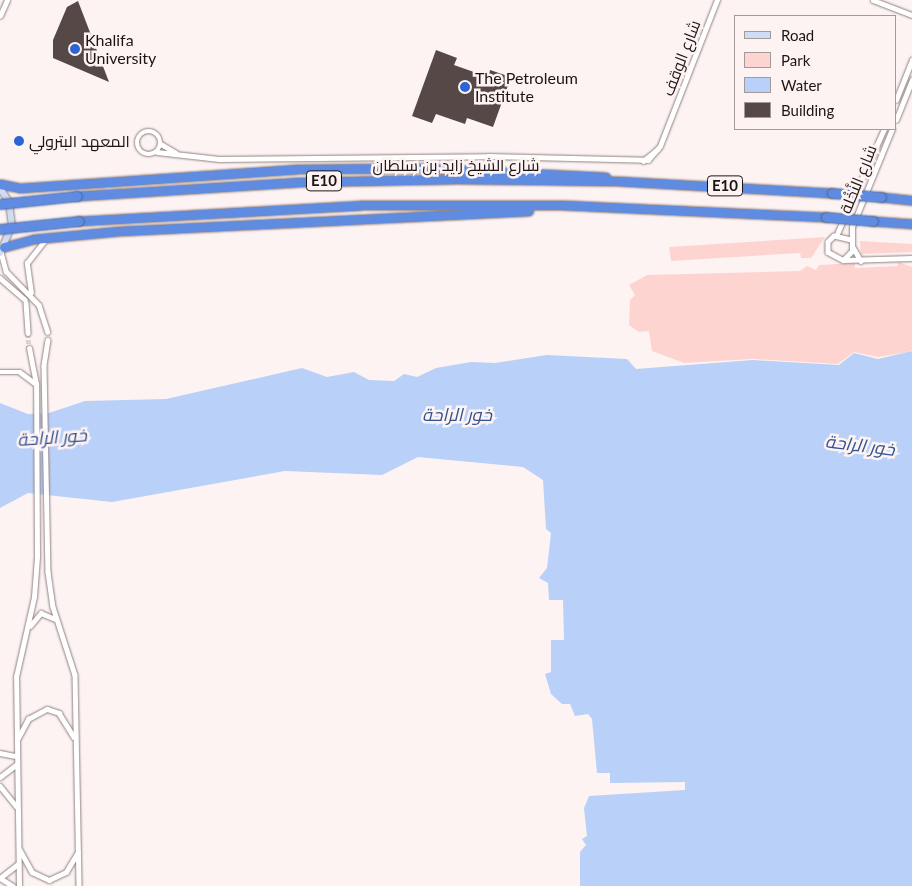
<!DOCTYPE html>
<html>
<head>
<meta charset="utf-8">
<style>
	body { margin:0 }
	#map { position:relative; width:912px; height:886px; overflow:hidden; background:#fdf3f2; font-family:Lato,Cairo,sans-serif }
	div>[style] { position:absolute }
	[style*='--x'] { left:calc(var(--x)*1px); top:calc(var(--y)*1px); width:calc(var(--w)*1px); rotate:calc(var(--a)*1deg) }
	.green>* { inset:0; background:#fed4d0 }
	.water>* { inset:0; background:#b9d0f9 }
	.building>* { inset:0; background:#554847 }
	.minor-tunnel>* { height:4.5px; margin-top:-2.25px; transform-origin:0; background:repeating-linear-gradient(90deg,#dbd2d1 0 4.5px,transparent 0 6.5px) }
	.roads { filter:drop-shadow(0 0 1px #918281) drop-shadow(0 0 1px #918281) }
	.minor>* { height:4.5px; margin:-2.25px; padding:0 2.25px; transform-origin:2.25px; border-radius:2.25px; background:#fff }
	.minor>.ring { margin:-2.25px; padding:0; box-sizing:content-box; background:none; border:4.5px solid #fff; border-radius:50% }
	.secondary>* { height:6px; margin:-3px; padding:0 3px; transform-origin:3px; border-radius:3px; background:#cfdcf6 }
	.motorway>* { height:9px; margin:-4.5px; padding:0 4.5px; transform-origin:4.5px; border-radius:4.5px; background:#5f8be0 }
	.bridges { filter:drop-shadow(0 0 1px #476299) drop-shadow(0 0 1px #476299) }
	.motorway-bridge>* { height:9px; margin:-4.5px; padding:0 4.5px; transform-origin:4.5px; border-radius:4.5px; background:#5f8be0 }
	.dots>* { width:14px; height:14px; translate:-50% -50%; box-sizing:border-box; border:2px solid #fdf3f2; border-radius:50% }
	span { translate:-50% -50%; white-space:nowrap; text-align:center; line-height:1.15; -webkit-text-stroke:5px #fdf3f2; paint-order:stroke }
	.shield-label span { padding:1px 4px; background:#fdf3f2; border:1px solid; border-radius:4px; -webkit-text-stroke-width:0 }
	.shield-label { font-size:15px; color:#1b1615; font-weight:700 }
	.poi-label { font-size:16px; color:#1b1615 }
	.left { translate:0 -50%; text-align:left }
	.street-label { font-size:16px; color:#1b1615 }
	.water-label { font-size:18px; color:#325290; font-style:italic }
	.legend { position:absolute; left:734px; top:15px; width:162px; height:115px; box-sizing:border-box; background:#fdf3f2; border:1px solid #a39b9a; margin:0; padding:6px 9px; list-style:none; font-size:15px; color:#1b1615 }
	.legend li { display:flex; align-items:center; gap:10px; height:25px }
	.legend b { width:25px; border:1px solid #a39b9a }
</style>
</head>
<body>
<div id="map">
	<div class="green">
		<div style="clip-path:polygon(825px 237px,811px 258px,801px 258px,800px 253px,671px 261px,669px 247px)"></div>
		<div style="clip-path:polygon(860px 241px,912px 244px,912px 252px,861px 254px)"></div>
		<div style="clip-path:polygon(898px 262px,912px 267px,912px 350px,908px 352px,878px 357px,854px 352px,838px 364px,753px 359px,684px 363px,652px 351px,649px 331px,639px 332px,629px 325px,630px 300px,635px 295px,629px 285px,647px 275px,800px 271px,807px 266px,816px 270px,819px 265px,855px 263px,855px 268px,898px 266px)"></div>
	</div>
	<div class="water">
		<div style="clip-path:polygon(912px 351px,912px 886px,580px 886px,580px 852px,586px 845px,582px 839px,587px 836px,584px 808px,589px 796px,685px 790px,685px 782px,610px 783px,610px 773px,597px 773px,592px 719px,588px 714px,575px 716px,570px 704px,562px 704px,551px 694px,545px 674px,551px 672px,551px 640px,564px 640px,563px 600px,549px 600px,548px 583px,539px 578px,547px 568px,551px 533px,546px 529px,543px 480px,523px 467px,418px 457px,382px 475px,285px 471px,112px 502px,28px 493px,0 508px,0 403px,28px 414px,49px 413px,85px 401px,166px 399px,302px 368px,327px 377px,354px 372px,369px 380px,394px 381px,404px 374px,417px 377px,436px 368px,471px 362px,495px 363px,547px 355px,627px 359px,636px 369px,753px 360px,839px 365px,854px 353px,878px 359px)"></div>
	</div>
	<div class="building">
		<div style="clip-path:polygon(78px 1px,109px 82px,53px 58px,53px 40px,67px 7px)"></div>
		<div style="clip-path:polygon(436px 50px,457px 58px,454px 65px,488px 77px,490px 70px,511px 77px,493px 127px,467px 118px,465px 124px,436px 114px,432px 123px,412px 116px)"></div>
	</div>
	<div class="minor-tunnel">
		<div style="--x:28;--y:333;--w:16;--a:86"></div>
	</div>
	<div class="roads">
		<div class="minor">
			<div style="--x:873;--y:0;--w:42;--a:21"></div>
			<div style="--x:0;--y:16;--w:17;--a:-66"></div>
			<div style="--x:896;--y:100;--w:43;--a:-68.2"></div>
			<div style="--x:896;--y:120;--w:43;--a:-68.2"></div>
			<div class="ring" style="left:137px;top:131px;width:19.5px;height:19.5px"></div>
			<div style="--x:161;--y:144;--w:17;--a:31"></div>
			<div style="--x:157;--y:152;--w:62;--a:6.4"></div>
			<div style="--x:219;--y:159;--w:269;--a:-0.6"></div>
			<div style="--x:488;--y:156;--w:160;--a:1.4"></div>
			<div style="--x:648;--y:160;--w:18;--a:-49"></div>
			<div style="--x:660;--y:146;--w:157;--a:-68.7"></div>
			<div style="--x:643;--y:161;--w:19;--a:-39"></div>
			<div style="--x:837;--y:234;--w:115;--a:-65.9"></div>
			<div style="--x:851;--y:240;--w:17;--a:-167"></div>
			<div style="--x:834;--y:236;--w:8;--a:135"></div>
			<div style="--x:828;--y:242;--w:10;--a:90"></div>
			<div style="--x:828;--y:252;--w:17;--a:28"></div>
			<div style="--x:843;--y:260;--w:13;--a:-45"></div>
			<div style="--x:852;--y:251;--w:24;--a:-90"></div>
			<div style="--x:852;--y:227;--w:106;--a:-67.8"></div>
			<div style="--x:853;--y:247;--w:16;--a:60"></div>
			<div style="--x:1;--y:252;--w:20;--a:75"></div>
			<div style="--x:6;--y:271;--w:47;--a:45.9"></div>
			<div style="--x:39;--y:305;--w:28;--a:72"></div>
			<div style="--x:844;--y:260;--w:68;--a:-1.7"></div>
			<div style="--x:0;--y:278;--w:33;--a:41"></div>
			<div style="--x:31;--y:293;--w:30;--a:-98"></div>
			<div style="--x:27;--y:263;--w:28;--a:-52"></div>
			<div style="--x:26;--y:303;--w:30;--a:86"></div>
			<div style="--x:48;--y:340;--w:26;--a:99"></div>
			<div style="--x:44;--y:366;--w:206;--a:88.9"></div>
			<div style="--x:48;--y:572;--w:35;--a:82"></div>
			<div style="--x:53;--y:607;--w:71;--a:72.1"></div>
			<div style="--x:75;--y:675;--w:211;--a:88.9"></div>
			<div style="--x:0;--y:372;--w:20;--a:0"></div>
			<div style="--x:20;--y:372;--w:20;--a:37"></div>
			<div style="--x:30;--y:626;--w:17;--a:-50"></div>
			<div style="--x:41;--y:613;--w:15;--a:23"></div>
			<div style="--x:17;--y:740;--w:24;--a:-62"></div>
			<div style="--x:28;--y:719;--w:21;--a:-28"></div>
			<div style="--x:47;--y:709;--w:13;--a:18"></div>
			<div style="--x:59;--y:713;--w:28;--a:58"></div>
			<div style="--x:0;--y:753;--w:16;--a:11"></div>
			<div style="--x:0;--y:777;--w:20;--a:-37"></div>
			<div style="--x:0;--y:786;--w:26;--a:51"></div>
			<div style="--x:20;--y:850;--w:25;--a:61"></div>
			<div style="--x:32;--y:872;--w:19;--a:25"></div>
			<div style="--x:49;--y:880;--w:19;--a:-25"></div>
			<div style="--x:66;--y:872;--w:23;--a:-59"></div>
			<div style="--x:0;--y:878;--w:23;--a:-38"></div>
			<div style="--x:0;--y:878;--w:15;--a:32"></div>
			<div style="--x:19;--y:886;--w:209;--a:-90.8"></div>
			<div style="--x:16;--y:677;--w:82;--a:-77.3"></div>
			<div style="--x:34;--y:597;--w:40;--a:-85.7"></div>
			<div style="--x:37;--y:557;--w:173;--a:-90.3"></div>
			<div style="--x:36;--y:384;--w:36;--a:-101"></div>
		</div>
		<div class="secondary">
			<div style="--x:0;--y:188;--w:17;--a:57"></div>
			<div style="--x:9;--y:202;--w:23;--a:83"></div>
			<div style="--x:12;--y:225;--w:30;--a:113"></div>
		</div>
		<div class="motorway">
			<div style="--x:0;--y:184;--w:20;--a:11"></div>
			<div style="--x:20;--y:188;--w:280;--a:-3.9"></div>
			<div style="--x:299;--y:169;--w:122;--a:-0.5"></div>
			<div style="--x:421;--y:168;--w:185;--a:2.8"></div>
			<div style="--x:77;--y:196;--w:223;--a:-3.6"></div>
			<div style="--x:300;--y:182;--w:157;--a:-1.1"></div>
			<div style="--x:457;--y:179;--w:160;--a:0.7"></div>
			<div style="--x:617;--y:181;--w:215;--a:3.2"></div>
			<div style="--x:881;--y:197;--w:31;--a:6"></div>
			<div style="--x:79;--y:221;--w:283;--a:-3.2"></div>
			<div style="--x:362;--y:205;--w:199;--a:0"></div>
			<div style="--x:561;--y:205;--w:265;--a:2.6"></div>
			<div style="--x:873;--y:221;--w:39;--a:4"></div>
			<div style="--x:4;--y:247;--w:31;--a:-15"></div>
			<div style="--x:34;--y:239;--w:86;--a:-5.3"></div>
			<div style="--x:120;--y:231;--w:409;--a:-2.8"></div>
		</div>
	</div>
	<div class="bridges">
		<div class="motorway-bridge">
			<div style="--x:832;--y:193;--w:49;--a:4.7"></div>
			<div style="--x:0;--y:204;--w:77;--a:-5.9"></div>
			<div style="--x:826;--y:217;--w:47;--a:4.9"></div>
			<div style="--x:0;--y:229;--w:79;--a:-5.8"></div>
		</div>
	</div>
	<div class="dots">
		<div style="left:75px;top:49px;background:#2e64d2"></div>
		<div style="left:465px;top:87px;background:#2e64d2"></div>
		<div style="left:19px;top:141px;background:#2e64d2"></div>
	</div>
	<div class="shield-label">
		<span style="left:324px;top:181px">E10</span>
		<span style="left:725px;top:186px">E10</span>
	</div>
	<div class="poi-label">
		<span class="left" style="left:85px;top:49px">Khalifa<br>University</span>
		<span class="left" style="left:475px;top:87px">The Petroleum<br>Institute</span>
		<span class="left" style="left:29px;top:141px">المعهد البترولي</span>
	</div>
	<div class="street-label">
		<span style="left:681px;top:58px;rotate:-69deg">شارع الوقف</span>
		<span style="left:456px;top:165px">شارع الشيخ زايد بن سلطان</span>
		<span style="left:858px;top:179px;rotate:-68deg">شارع النَّخْلة</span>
	</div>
	<div class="water-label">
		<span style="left:457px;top:414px">خور الراحة</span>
		<span style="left:52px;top:437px;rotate:-4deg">خور الراحة</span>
		<span style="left:860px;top:445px;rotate:7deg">خور الراحة</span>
	</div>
	<ul class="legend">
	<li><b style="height:6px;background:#cfdcf6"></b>Road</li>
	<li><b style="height:14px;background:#fed4d0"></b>Park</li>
	<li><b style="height:14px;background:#b9d0f9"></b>Water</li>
	<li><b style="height:14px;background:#554847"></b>Building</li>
	</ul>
</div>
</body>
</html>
